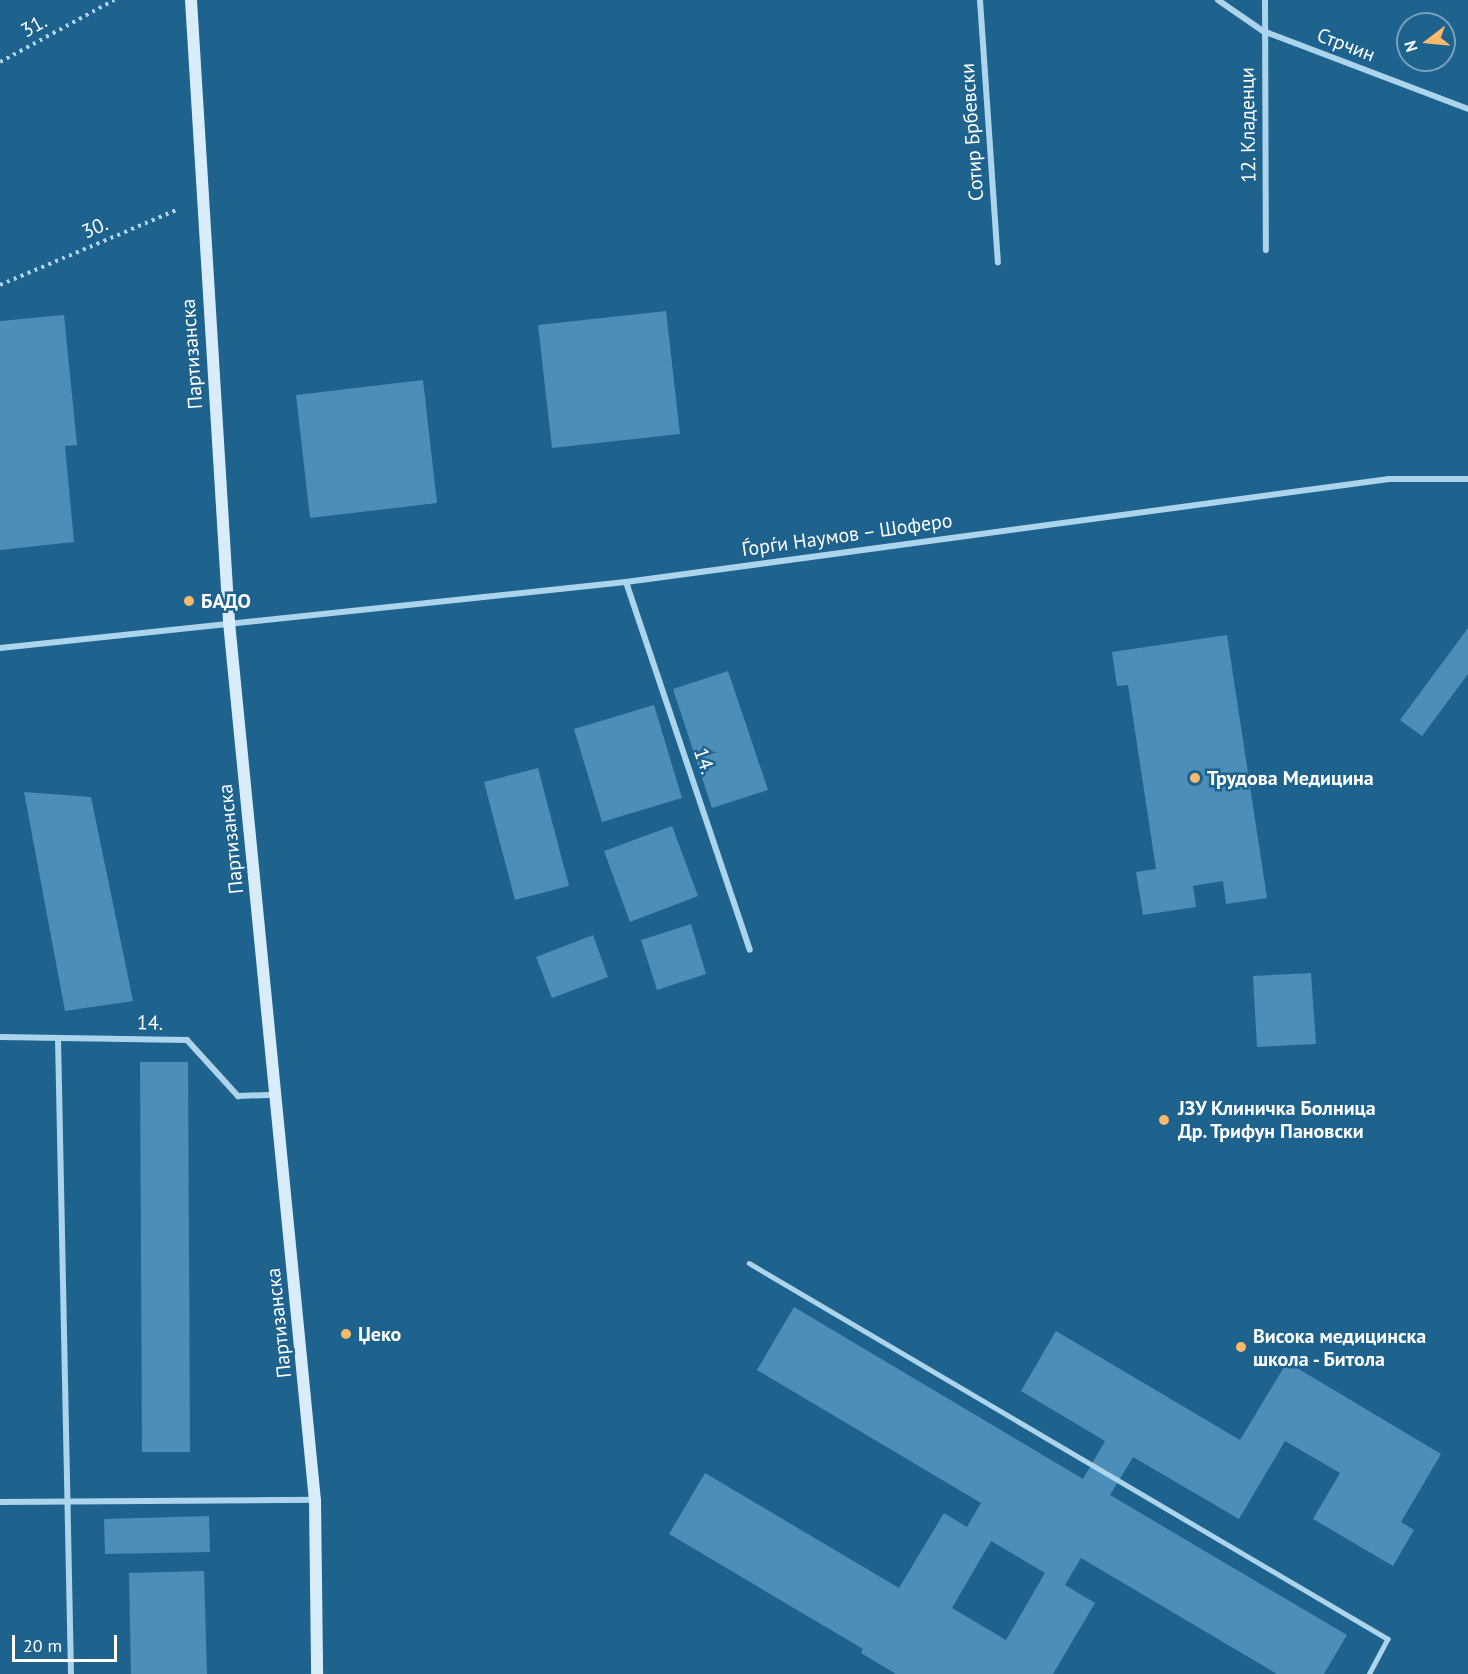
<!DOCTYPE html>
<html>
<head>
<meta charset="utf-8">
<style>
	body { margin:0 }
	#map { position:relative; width:1468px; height:1674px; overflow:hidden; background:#1e628e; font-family:"PT Sans",sans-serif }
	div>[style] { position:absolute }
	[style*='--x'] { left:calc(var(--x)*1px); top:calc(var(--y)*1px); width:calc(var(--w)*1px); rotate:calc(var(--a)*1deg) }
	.building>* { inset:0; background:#4b8eb7 }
	.path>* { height:4px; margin-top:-2px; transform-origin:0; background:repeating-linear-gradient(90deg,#acd5ed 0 3px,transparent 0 7.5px) }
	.lane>* { height:4.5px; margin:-2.25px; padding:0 2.25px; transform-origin:2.25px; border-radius:2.25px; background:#acd5ed }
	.street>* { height:6px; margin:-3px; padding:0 3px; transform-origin:3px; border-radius:3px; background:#acd5ed }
	.secondary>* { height:12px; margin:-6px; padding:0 6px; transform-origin:6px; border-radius:6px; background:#d9ecf9 }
	.dots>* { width:16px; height:16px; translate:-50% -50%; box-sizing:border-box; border:3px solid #1e628e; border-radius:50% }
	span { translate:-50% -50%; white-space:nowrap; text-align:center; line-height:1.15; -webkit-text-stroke:5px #1e628e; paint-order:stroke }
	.street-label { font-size:20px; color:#fff }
	.poi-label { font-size:20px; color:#fff; font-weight:700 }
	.left { translate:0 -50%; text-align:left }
	.north { position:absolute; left:1396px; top:12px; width:60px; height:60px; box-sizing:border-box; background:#1e628e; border:2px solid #78a1bb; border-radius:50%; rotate:254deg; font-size:16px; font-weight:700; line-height:24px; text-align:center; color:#fff }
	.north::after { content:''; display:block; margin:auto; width:21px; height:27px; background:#fbb96c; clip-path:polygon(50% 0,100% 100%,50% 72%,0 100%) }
	.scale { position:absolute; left:12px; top:1635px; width:105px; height:27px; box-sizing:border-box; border:3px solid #fff; border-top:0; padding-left:8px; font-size:18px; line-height:21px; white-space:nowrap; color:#fff; -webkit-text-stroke:4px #1e628e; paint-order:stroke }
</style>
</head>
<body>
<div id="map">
	<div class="building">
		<div style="clip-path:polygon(666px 311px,680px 434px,552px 448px,538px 325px)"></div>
		<div style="clip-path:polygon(64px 315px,77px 445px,65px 446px,74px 542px,0 550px,0 321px)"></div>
		<div style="clip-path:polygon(423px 380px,437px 503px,310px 518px,296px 395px)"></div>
		<div style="clip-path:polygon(1468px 628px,1468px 674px,1422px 736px,1400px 720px)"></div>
		<div style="clip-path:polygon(1227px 635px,1267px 898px,1226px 904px,1223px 881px,1193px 886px,1196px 907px,1143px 915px,1136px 872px,1156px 869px,1128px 685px,1117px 686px,1112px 652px)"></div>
		<div style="clip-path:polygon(728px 671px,768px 790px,712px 808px,673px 689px)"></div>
		<div style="clip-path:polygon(654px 705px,682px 798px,602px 822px,574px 729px)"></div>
		<div style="clip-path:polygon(538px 768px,569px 886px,515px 900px,484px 782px)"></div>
		<div style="clip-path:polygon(24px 792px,91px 797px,133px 1001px,65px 1011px)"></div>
		<div style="clip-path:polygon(672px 826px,698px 896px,630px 922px,604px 851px)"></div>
		<div style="clip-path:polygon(691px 924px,706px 974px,657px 990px,641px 940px)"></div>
		<div style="clip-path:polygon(593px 935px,608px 977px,552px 998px,536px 957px)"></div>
		<div style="clip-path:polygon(1311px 973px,1316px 1044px,1257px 1047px,1253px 976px)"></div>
		<div style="clip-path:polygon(140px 1062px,188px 1062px,190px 1452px,142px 1452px)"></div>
		<div style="clip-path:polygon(evenodd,794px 1307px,1083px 1479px,1105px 1441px,1021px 1391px,1056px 1331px,1240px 1440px,1287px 1362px,1441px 1454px,1401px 1522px,1414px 1530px,1393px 1566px,1313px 1519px,1340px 1473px,1285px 1441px,1239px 1519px,1133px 1457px,1110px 1495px,1347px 1635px,1324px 1674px,1277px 1674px,1081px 1558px,1065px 1585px,1095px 1603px,1053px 1674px,896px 1674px,861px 1653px,863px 1649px,669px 1534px,705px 1473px,899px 1588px,944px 1513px,967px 1527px,981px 1503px,757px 1370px,794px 1307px,991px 1541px,1045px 1573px,1006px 1640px,952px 1608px,991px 1541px)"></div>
		<div style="clip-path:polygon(209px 1516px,210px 1552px,105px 1554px,104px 1519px)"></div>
		<div style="clip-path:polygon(204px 1571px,207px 1674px,131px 1674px,129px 1573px)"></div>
	</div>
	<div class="path">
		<div style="--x:0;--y:62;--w:130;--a:-28.5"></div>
		<div style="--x:0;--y:285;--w:194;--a:-23"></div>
	</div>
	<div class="lane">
		<div style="--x:749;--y:1263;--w:741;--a:30.47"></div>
		<div style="--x:1388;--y:1639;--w:40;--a:118"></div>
	</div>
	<div class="street">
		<div style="--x:980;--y:0;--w:263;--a:86.1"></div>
		<div style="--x:1218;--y:0;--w:55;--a:34.6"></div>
		<div style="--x:1263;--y:31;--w:219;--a:20.8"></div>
		<div style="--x:1265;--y:0;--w:250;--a:89.8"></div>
		<div style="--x:626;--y:582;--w:388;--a:71.4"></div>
		<div style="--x:0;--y:648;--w:629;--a:-6.02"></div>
		<div style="--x:626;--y:582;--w:770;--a:-7.69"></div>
		<div style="--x:1389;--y:479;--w:79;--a:0"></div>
		<div style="--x:0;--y:1037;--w:187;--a:0.9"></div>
		<div style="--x:187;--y:1040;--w:76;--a:47.7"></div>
		<div style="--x:238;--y:1096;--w:37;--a:-2"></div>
		<div style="--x:58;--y:1038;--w:636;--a:88.83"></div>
		<div style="--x:0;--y:1502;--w:315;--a:-0.4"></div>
	</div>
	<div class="secondary">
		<div style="--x:191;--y:0;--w:623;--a:86.5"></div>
		<div style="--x:229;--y:622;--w:882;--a:84.41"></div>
		<div style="--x:315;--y:1500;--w:174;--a:89.3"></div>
	</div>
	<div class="dots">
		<div style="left:189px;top:601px;background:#fbb96c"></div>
		<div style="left:1195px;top:778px;background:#fbb96c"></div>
		<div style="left:1164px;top:1120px;background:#fbb96c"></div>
		<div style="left:346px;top:1334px;background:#fbb96c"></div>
		<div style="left:1241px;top:1347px;background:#fbb96c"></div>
	</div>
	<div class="street-label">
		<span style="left:34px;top:26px;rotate:-29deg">31.</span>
		<span style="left:1346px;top:45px;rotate:21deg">Стрчин</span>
		<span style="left:1248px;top:125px;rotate:-91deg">12. Кладенци</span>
		<span style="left:972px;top:132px;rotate:-94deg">Сотир Брбевски</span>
		<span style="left:95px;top:228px;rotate:-23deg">30.</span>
		<span style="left:192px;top:354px;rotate:-94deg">Партизанска</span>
		<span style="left:847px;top:535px;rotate:-8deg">Ѓорѓи Наумов – Шоферо</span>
		<span style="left:704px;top:761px;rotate:71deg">14.</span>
		<span style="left:231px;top:839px;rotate:-96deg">Партизанска</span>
		<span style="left:150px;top:1023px;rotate:1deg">14.</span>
		<span style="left:279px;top:1323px;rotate:-96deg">Партизанска</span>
	</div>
	<div class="poi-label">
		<span class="left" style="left:201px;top:601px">БАДО</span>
		<span class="left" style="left:1207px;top:778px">Трудова Медицина</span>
		<span class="left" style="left:1178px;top:1120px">ЈЗУ Клиничка Болница<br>Др. Трифун Пановски</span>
		<span class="left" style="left:358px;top:1334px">Џеко</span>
		<span class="left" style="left:1253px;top:1348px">Висока медицинска<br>школа - Битола</span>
	</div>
	<div class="north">N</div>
	<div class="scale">20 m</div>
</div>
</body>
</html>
